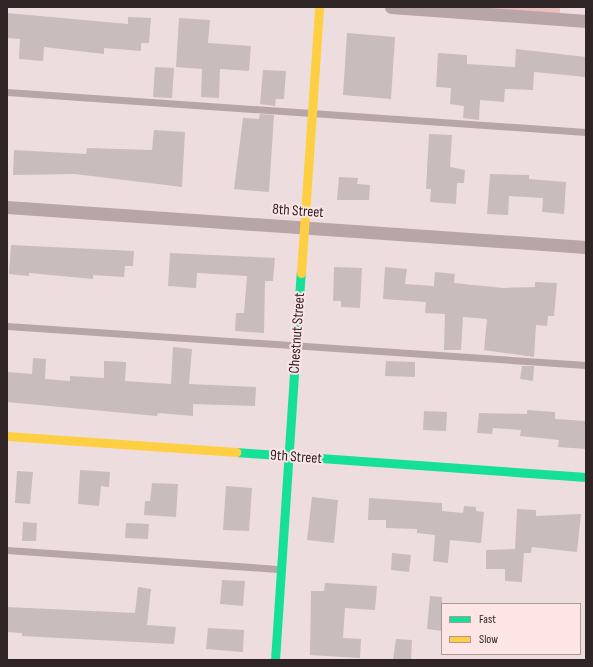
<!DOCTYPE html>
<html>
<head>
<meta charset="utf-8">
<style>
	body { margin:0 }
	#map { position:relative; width:593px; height:667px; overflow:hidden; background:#eeddde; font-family:"Sofia Sans Condensed",sans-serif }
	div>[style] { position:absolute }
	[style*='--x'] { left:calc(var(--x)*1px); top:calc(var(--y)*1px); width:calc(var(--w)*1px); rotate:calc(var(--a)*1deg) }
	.green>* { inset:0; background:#edbdc0 }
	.building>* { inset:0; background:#c9bcbc }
	.lane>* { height:7px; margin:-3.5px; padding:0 3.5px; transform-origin:3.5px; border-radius:3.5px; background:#b8a5a7 }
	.street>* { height:13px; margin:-6.5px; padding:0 6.5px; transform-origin:6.5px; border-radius:6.5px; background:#b8a5a7 }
	.fast>* { height:9px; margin:-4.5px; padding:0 4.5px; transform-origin:4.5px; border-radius:4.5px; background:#16e098 }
	.slow>* { height:9px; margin:-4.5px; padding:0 4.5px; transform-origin:4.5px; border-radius:4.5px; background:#ffcf43 }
	span { translate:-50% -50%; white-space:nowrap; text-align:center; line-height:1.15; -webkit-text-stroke:4px #fde5e6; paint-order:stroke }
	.street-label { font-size:15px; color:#302526 }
	.frame { position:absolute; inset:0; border:8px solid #302526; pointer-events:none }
	.legend { position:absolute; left:441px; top:603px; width:140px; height:52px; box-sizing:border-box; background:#fde5e6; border:1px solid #ab9899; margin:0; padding:5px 7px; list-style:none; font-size:12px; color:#302526 }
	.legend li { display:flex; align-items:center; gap:8px; height:20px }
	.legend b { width:20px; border:1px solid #ab9899 }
</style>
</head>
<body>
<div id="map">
	<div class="green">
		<div style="clip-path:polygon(391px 7px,560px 7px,560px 19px)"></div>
	</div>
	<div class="building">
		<div style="clip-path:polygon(7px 13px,128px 24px,128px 17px,151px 18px,149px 43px,141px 43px,141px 51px,104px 48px,104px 54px,44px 47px,43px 61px,19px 59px,20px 39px,7px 38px)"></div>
		<div style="clip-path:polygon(179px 18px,210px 20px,208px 43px,251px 46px,249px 71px,220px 69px,219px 98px,201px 97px,202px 69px,176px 67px)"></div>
		<div style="clip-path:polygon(347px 33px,395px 37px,391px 99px,343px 95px)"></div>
		<div style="clip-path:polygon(516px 49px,586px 57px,586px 77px,534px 72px,533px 90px,505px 89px,504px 102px,480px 100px,479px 120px,463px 118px,464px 106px,450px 104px,451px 88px,436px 87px,438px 53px,467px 55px,467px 64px,515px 67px)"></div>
		<div style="clip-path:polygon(155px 67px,174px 68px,172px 98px,153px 97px)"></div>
		<div style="clip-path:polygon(263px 70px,286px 71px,284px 99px,276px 99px,275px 106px,260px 104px)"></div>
		<div style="clip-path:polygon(260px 114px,274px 115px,269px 192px,234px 189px,243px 118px,259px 119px)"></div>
		<div style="clip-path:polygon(154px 130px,185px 132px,182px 187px,75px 174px,13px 175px,14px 150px,86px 154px,87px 148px,152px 150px)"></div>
		<div style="clip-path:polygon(429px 134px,452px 135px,450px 167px,465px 170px,464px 183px,457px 183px,456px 204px,430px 202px,431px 189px,426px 189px)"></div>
		<div style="clip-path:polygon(490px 174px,529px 175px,529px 179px,566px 182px,564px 214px,542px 212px,543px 198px,509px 196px,508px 215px,487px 214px)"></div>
		<div style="clip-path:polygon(339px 177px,358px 178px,357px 184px,370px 185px,369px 200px,337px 200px)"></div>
		<div style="clip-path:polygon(11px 245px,134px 251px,133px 266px,125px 266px,124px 277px,93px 275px,93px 279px,29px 273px,29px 276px,9px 274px)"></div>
		<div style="clip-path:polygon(170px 253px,275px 258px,273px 281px,265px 281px,264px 333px,235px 331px,236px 313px,244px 313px,247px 276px,197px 273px,196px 288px,168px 286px)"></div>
		<div style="clip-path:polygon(334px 267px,362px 268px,360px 308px,341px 307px,341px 301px,333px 301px)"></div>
		<div style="clip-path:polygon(385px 267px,407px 269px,405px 284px,434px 286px,435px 272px,455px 274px,454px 283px,503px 288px,535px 287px,535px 282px,557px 283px,554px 316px,548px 316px,547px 326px,536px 325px,534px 357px,484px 350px,487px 319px,463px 317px,461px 350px,444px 350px,445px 314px,425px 313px,426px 302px,383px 299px)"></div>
		<div style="clip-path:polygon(173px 347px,192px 349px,189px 384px,256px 387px,255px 406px,193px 404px,193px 416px,158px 413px,157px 416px,7px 402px,7px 372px,32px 374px,33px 358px,46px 359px,45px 379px,70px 381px,70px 376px,104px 378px,104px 361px,126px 362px,125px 381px,171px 384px)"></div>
		<div style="clip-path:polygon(386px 361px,415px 362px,415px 377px,385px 376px)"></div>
		<div style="clip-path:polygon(522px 366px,534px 366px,533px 381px,520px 379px)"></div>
		<div style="clip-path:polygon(527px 410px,555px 412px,555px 419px,586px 421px,586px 449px,558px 447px,559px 440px,520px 436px,521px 430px,493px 428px,492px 434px,477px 433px,479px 413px,527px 414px)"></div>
		<div style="clip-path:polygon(424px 411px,447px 412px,446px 431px,423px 430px)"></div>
		<div style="clip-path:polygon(80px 470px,110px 472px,109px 487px,101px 486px,99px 506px,78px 504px)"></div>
		<div style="clip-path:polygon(17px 471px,33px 472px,30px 504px,15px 503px)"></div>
		<div style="clip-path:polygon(152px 483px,178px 484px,176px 517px,144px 515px,145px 501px,150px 501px)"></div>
		<div style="clip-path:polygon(226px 486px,252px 488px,249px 531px,223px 530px)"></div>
		<div style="clip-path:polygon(312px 497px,338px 500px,334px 543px,307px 540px)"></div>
		<div style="clip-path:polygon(369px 498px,442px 503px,442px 511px,463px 513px,464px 506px,476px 507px,476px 511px,484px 512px,481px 543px,450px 540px,448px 563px,433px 561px,435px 535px,417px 533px,417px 529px,386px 528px,386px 520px,368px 520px)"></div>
		<div style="clip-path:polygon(517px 509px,536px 510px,536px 516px,581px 514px,577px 552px,532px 547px,531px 553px,524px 553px,522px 582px,505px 581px,505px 569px,486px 569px,486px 550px,515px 549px)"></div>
		<div style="clip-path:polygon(23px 522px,37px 523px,36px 541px,22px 541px)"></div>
		<div style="clip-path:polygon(126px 523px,149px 524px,148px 539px,125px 538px)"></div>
		<div style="clip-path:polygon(392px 553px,411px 555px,409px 572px,391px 570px)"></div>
		<div style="clip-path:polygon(222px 580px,245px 581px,243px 606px,220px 604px)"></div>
		<div style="clip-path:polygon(325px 583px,377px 586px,375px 610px,345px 608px,343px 638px,361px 639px,360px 658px,310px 655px,311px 591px,324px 591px)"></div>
		<div style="clip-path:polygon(138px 587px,151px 589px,147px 625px,176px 627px,174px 644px,22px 636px,22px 633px,7px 632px,7px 607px,135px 613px)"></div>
		<div style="clip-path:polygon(430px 596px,442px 597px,442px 631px,427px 629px)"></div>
		<div style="clip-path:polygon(208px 628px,244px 630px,243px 652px,206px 649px)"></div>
		<div style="clip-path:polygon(396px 639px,412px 640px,411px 660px,393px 660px)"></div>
	</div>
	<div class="lane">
		<div style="--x:7;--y:92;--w:580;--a:3.95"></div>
		<div style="--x:7;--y:326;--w:580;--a:3.85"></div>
		<div style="--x:7;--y:550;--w:275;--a:4"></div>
	</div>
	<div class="street">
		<div style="--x:391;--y:7;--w:196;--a:4.1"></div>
		<div style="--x:7;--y:207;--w:580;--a:3.95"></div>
	</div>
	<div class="fast">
		<div style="--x:236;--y:452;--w:351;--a:4.1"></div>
		<div style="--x:275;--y:660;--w:388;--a:-86.2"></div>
	</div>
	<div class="slow">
		<div style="--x:301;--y:273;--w:267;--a:-86.1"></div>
		<div style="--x:7;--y:436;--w:230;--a:4"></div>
	</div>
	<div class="street-label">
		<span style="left:298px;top:211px;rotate:4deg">8th Street</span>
		<span style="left:297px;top:333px;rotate:-86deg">Chestnut Street</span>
		<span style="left:296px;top:457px;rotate:4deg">9th Street</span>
	</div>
	<div class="frame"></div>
	<ul class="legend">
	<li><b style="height:5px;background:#16e098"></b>Fast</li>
	<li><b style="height:5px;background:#ffcf43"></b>Slow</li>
	</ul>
</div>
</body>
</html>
